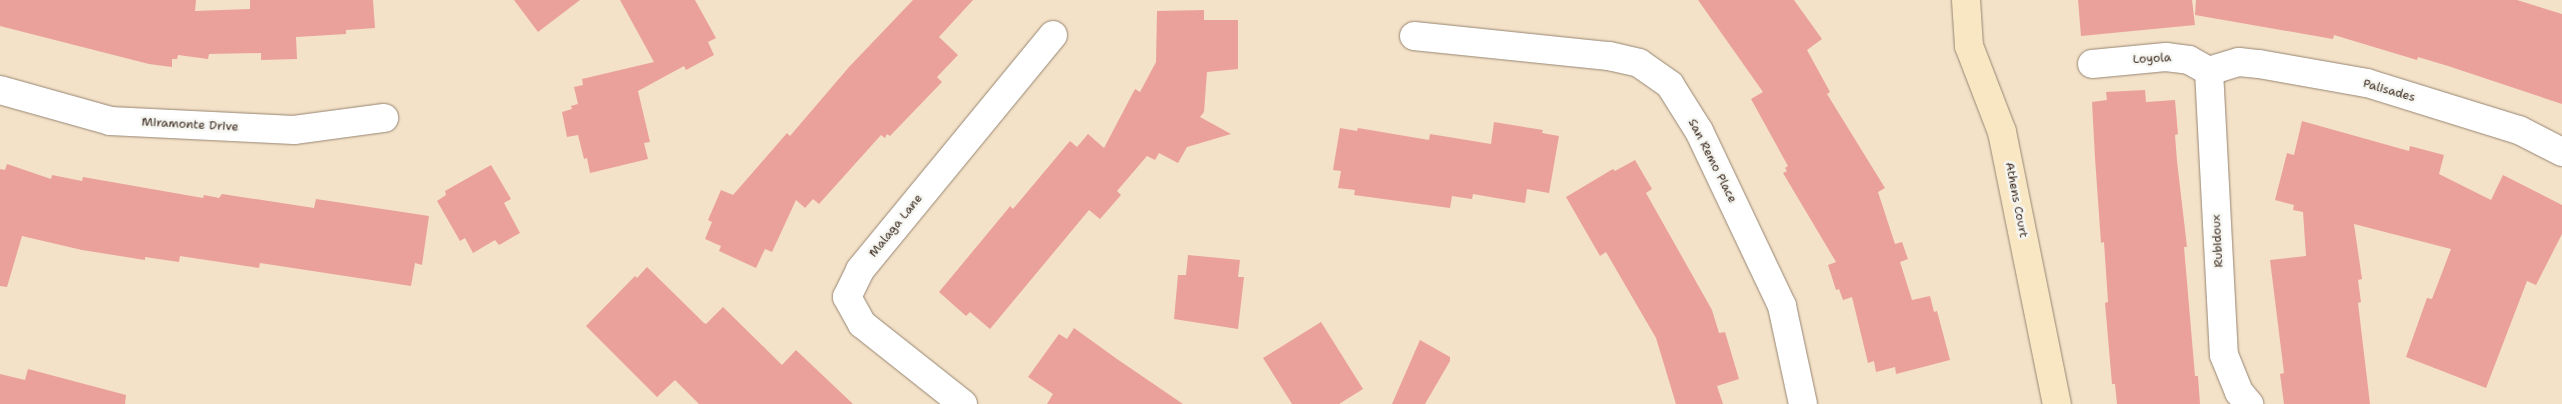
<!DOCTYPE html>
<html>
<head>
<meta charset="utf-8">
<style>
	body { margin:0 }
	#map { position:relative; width:2562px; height:404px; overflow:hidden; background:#f3e1c8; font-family:"Shantell Sans",sans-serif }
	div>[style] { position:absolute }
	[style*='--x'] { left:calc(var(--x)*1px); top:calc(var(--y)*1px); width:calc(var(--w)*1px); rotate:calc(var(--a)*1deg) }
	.building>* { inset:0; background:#eba19b }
	.roads { filter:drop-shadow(0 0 1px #978673) drop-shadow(0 0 1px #978673) }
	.street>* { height:28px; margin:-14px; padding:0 14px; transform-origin:14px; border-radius:14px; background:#fff }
	.secondary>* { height:28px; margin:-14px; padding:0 14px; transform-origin:14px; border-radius:14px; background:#f9e7c3 }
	span { translate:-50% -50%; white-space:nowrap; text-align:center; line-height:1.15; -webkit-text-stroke:5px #f6f6f2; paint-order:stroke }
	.street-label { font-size:12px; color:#3b2a1e }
</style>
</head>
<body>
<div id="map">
	<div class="building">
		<div style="clip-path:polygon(0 0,196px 0,195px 11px,250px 9px,250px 0,373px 0,375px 28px,346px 30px,346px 34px,296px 37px,297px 59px,261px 60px,261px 53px,209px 54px,208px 59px,178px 55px,177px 59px,172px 59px,172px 67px,149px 64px,0 26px)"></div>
		<div style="clip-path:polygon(514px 0,580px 0,538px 32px)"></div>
		<div style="clip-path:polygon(620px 0,695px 0,716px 38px,708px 42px,714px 55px,686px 70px,684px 66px,638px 91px,650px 142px,644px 143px,648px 159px,590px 173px,587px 158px,584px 159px,578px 135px,567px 137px,562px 112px,572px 109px,571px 106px,578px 104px,574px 87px,583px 85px,582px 79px,654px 62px)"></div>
		<div style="clip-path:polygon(913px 0,973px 0,939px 37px,958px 55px,937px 77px,942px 82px,890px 136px,887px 134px,885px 138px,881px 135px,819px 204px,813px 199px,805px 208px,796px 200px,772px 252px,765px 249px,756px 268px,719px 251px,721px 246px,705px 239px,712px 222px,708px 220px,721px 190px,733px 195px,787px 133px,790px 136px,849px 67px)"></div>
		<div style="clip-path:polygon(1698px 0,1794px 0,1822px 39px,1807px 50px,1830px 92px,1827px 94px,1885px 188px,1878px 192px,1895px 244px,1902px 242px,1908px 259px,1900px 262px,1912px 300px,1930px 296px,1934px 312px,1937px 311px,1950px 360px,1896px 374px,1895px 367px,1876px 372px,1874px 361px,1868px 363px,1852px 297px,1843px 300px,1839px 289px,1836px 290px,1828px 265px,1836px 262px,1783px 173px,1787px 171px,1785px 168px,1788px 166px,1751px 99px,1763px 92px)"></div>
		<div style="clip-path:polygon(2078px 0,2192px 0,2195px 25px,2081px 36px)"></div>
		<div style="clip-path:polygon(2196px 0,2517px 0,2562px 14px,2562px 104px,2448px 66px,2418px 57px,2417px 60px,2334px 35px,2333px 39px,2195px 15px)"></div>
		<div style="clip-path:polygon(1204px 10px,1204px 20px,1238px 20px,1238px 69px,1207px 72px,1204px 112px,1200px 117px,1231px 134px,1187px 147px,1178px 163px,1159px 153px,1155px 160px,1147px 156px,1117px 191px,1121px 195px,1100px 219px,1089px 210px,990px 329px,970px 312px,966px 316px,939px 292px,1007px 210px,1010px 206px,1013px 209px,1070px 141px,1077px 147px,1088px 134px,1104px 148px,1135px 89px,1140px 92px,1156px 62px,1157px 11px)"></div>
		<div style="clip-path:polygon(2145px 90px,2146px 102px,2175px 100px,2178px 134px,2175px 135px,2177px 161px,2187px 247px,2184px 247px,2195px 376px,2198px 376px,2200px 404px,2117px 404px,2115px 384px,2112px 384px,2105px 303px,2108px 302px,2104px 242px,2101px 243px,2095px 158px,2092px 102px,2107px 100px,2106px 92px)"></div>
		<div style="clip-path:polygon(2302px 121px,2409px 151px,2410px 146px,2444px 155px,2439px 174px,2491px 200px,2503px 175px,2562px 205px,2562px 234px,2536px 285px,2527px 281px,2486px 388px,2406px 357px,2427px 298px,2432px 299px,2451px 249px,2354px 224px,2362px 279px,2358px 280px,2361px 302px,2358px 303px,2370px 404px,2284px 404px,2280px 374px,2284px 373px,2270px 260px,2306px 256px,2303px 212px,2293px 210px,2294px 205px,2275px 200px,2287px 153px,2294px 155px)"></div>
		<div style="clip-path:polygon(1494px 122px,1543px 130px,1542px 133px,1559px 136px,1549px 193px,1527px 189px,1525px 203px,1473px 194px,1472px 199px,1452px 196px,1450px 208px,1354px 195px,1355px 190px,1338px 188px,1341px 171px,1333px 170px,1340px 128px,1357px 131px,1358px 128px,1429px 140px,1430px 134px,1491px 144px)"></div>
		<div style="clip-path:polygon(1635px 160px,1652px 189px,1646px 193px,1712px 310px,1719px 333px,1725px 332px,1739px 379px,1717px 386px,1723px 404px,1676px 404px,1656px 338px,1606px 252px,1600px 256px,1566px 197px,1613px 169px,1615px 171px)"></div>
		<div style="clip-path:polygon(7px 164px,51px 179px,52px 175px,82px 181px,83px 177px,203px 198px,204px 195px,219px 198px,222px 194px,314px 208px,316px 199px,429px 216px,422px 265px,415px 263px,411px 286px,260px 263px,259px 268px,180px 256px,179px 262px,145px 257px,145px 260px,82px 250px,22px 236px,7px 287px,0 286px,0 169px,5px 170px)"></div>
		<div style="clip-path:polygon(491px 165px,511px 199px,504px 203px,520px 233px,499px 245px,495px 240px,473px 253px,465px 238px,460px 241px,437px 201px,446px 195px,445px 191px)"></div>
		<div style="clip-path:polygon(1188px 255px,1240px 260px,1238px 277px,1244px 277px,1238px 329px,1174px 319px,1178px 275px,1186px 275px)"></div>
		<div style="clip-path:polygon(647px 267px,704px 323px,706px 324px,723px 307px,782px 365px,796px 350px,853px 404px,699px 404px,675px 380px,657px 397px,586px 326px,635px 276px,637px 278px)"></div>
		<div style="clip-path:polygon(1321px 322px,1363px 389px,1339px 404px,1292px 404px,1263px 358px)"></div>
		<div style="clip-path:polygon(1074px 328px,1117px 359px,1183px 404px,1047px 404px,1053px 394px,1028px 377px,1059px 334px,1067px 339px)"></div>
		<div style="clip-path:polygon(1420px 340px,1450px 357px,1450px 361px,1425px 404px,1392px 404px)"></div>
		<div style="clip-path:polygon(28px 369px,126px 395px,125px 404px,0 404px,0 374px,25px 380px)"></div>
	</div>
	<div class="roads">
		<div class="street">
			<div style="--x:1414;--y:36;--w:196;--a:5.9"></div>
			<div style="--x:1609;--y:56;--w:31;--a:13"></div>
			<div style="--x:1639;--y:63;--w:38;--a:35"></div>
			<div style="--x:1670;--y:85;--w:54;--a:57.8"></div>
			<div style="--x:1699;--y:131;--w:194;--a:64.6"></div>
			<div style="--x:1782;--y:306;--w:100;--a:77.9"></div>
			<div style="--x:2092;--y:64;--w:74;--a:-5.4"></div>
			<div style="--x:2166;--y:57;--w:23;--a:7"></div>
			<div style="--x:2189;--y:60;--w:23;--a:29"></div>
			<div style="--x:2209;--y:71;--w:31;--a:-17"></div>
			<div style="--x:2239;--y:62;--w:20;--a:6"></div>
			<div style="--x:2259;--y:64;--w:110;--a:10"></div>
			<div style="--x:2367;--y:83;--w:159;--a:17.2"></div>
			<div style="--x:2519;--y:130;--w:48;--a:27.1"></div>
			<div style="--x:2209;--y:71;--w:284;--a:87"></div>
			<div style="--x:2224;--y:355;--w:40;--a:68"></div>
			<div style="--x:2239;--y:392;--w:16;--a:50"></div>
			<div style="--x:0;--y:90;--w:114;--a:15.7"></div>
			<div style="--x:110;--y:121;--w:184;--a:2.8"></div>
			<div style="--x:294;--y:130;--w:91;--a:-7.6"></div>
			<div style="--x:963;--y:404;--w:129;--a:-141.6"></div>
			<div style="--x:862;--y:324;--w:31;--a:-119"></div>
			<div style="--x:847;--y:297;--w:30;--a:-64"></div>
			<div style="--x:860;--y:270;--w:304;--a:-50.6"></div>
		</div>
		<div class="secondary">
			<div style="--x:1966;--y:0;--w:46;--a:86.3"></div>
			<div style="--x:1969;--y:46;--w:92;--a:69"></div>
			<div style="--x:2002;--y:132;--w:278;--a:78.6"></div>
		</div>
	</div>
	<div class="street-label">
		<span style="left:2152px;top:59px;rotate:-3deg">Loyola</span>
		<span style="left:2389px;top:91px;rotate:16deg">Palisades</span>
		<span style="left:190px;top:125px;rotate:3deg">Miramonte Drive</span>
		<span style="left:1712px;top:161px;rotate:63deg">San Remo Place</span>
		<span style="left:2016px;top:200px;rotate:79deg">Athens Court</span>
		<span style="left:896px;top:226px;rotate:-51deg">Malaga Lane</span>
		<span style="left:2218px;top:241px;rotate:-93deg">Rubidoux</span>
	</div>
</div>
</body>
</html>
